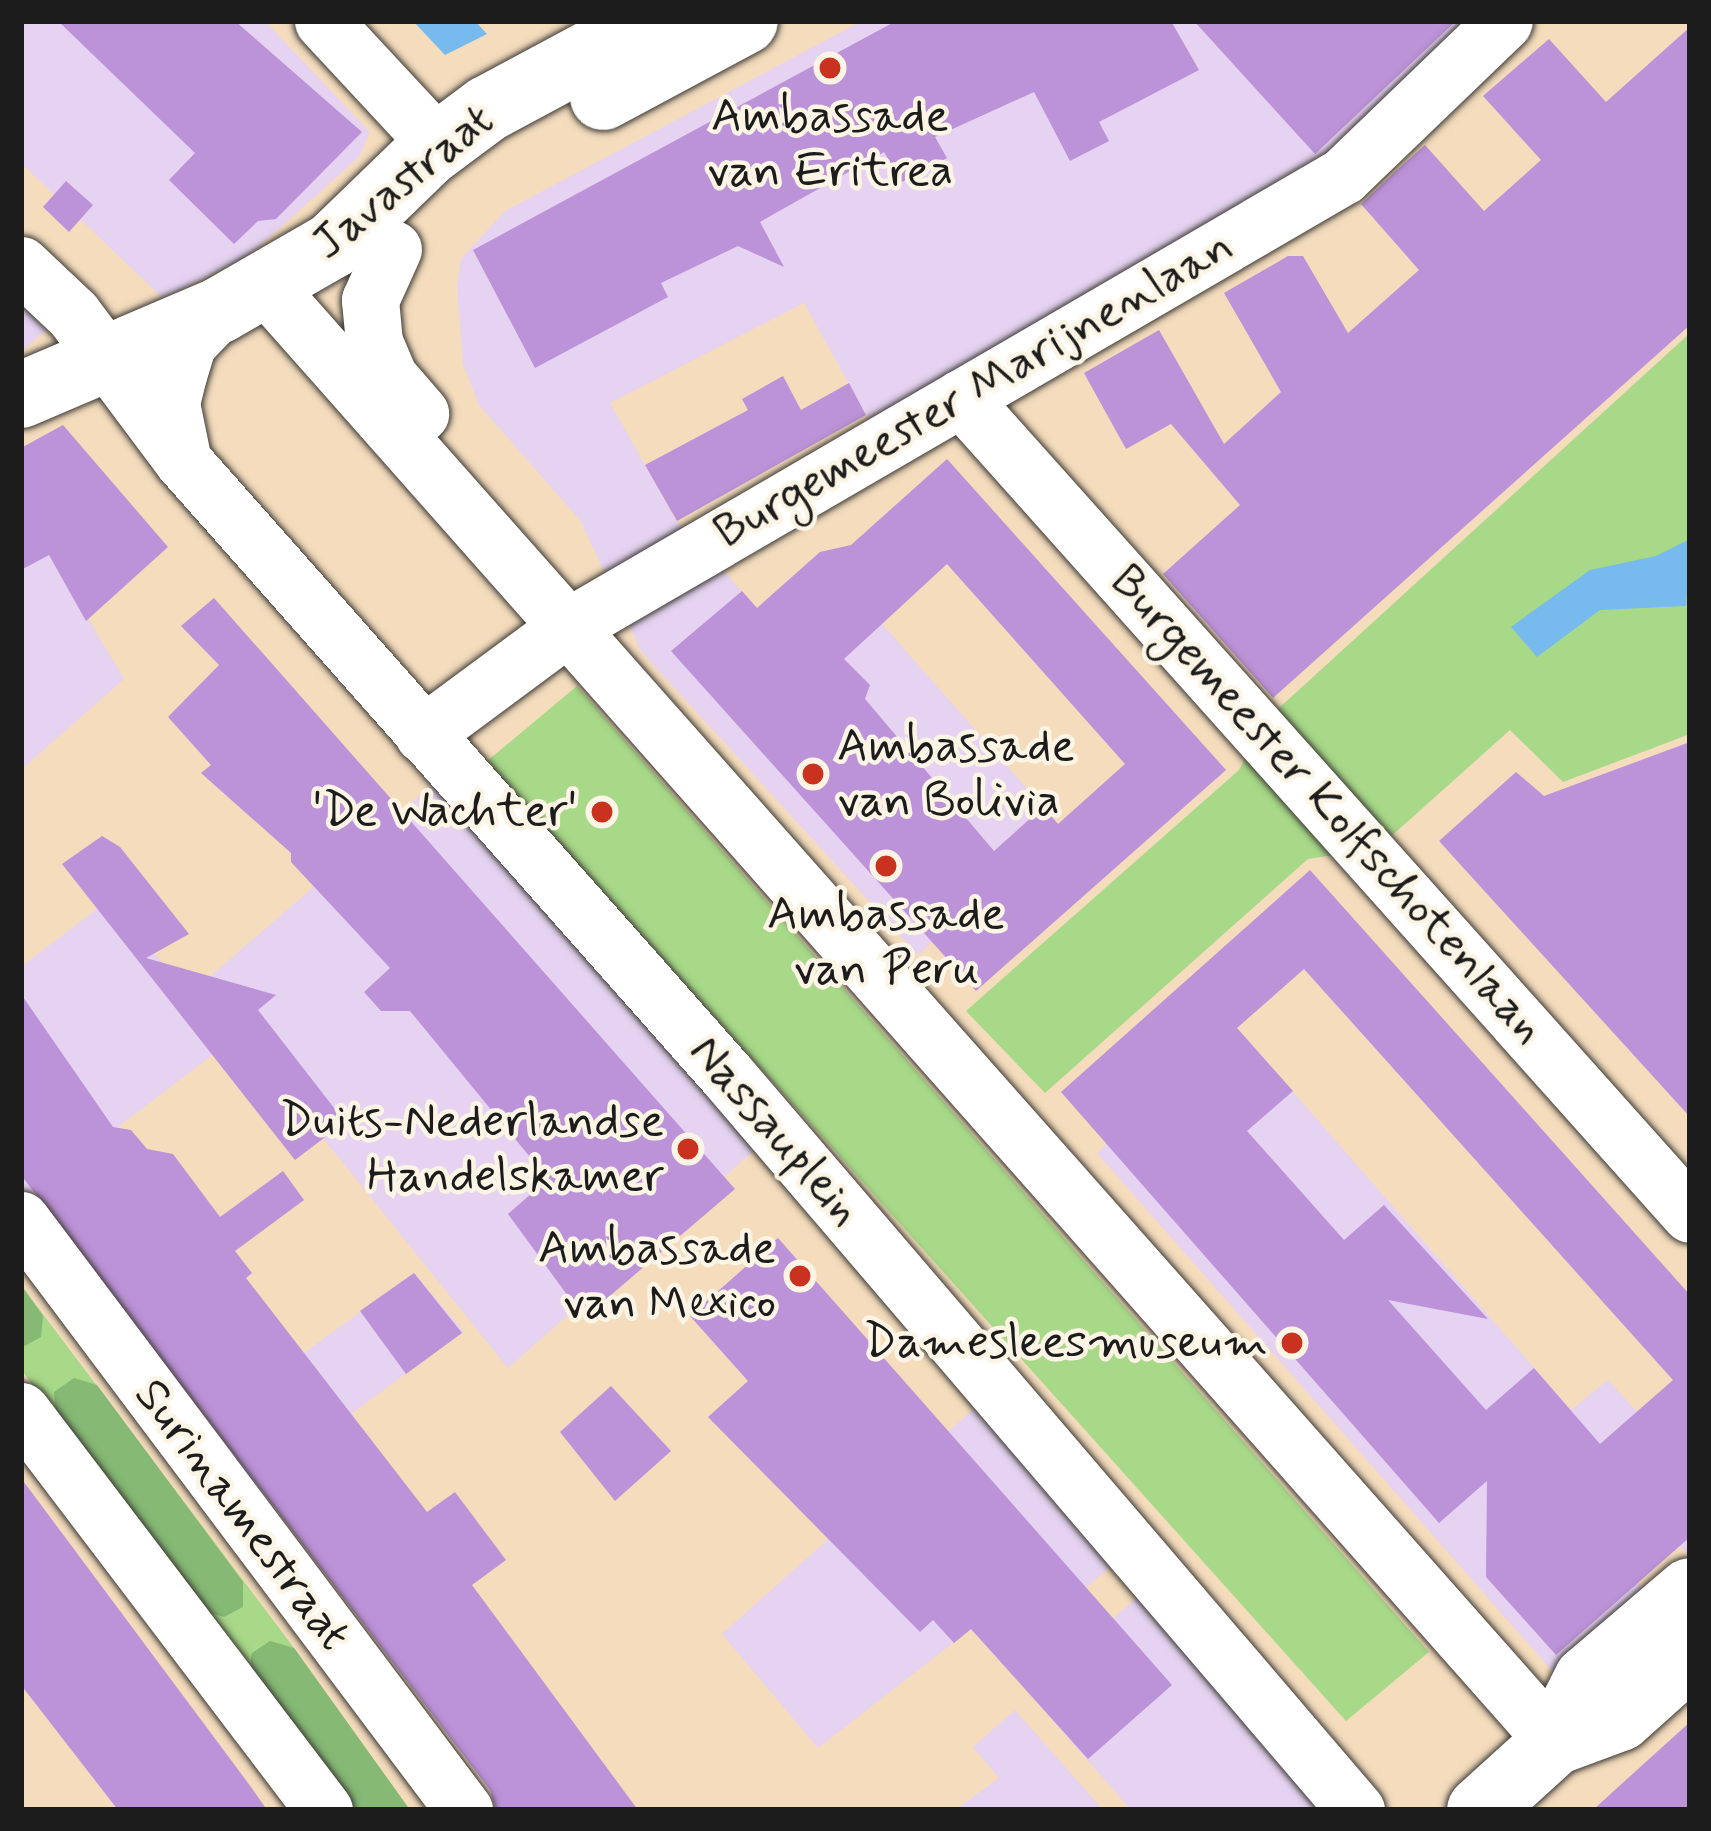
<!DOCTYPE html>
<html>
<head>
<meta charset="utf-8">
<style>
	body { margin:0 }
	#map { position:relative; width:1711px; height:1831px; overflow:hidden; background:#f4dcbd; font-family:Mynerve,sans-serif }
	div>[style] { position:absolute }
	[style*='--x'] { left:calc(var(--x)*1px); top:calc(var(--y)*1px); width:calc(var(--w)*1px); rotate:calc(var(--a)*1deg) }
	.built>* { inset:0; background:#e5d3f1 }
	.green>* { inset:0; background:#a7d988 }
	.forest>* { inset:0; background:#85b974 }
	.water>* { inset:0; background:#77baed }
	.building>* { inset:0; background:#bc92d8 }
	.roads { filter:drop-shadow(0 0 3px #3c3934) drop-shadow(0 0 3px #3c3934) }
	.street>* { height:57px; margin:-28.5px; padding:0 28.5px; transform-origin:28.5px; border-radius:28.5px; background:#fff }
	.secondary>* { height:66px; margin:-33px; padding:0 33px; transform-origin:33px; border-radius:33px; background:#fff }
	.dots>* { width:33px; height:33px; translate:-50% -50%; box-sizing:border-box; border:6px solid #fcf5e5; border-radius:50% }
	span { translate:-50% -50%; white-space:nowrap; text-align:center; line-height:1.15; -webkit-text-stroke:9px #fcf5e5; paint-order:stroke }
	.poi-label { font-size:48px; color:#1c1c1c }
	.left { translate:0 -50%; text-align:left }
	.right { translate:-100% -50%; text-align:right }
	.street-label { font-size:48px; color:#1c1c1c }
	.frame { position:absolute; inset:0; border:24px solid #1c1c1c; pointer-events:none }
</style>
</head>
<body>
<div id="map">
	<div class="built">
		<div style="clip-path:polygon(21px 21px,265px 21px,370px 132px,359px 157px,246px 258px,163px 298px,21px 163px)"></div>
		<div style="clip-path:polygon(862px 21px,1503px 21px,1342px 175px,882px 443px,804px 303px,610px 403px,694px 552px,703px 548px,808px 665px,870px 610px,1058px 824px,918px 955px,641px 651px,580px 520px,479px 405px,463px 364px,457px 286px,461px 259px,505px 211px)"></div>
		<div style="clip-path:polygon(21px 298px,52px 325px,21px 352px)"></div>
		<div style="clip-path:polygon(21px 506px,124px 679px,23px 768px,21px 766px)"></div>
		<div style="clip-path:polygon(441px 777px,775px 1132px,508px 1368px,200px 985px)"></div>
		<div style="clip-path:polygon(110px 899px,228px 1043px,21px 1201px,21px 967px)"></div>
		<div style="clip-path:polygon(1238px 1029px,1571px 1410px,1608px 1380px,1690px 1470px,1690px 1557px,1567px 1415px,1524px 1454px,1647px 1594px,1554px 1673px,1097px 1153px)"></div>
		<div style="clip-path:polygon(414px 1273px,463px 1331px,234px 1501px,187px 1438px)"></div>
		<div style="clip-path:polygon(996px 1389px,1133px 1547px,1010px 1654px,971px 1629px,818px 1748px,722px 1634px)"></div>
		<div style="clip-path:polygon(1159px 1578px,1356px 1810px,1131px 1810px,1029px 1693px)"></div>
		<div style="clip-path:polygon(1015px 1710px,1061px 1762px,1103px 1810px,955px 1810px,999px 1778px,973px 1747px)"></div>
	</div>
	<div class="green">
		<div style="clip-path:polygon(1690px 333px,1690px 734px,1563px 782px,1510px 730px,1378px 848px,1308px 859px,1045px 1093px,966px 1011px,1239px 770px,1267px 719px)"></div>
		<div style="clip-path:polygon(577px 686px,1429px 1652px,1346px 1721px,486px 762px)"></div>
		<div style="clip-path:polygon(21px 1285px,294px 1648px,410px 1810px,347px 1810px,56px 1418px,21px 1369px)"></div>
	</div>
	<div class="forest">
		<div style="clip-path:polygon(21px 1285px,43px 1316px,41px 1337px,21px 1348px)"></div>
		<div style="clip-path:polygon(74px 1378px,97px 1385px,243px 1582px,243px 1607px,224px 1617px,199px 1610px,56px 1418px,54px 1392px)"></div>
		<div style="clip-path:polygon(270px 1641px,294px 1648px,410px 1810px,347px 1810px,248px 1675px,252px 1653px)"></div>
	</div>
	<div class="water">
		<div style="clip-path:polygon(413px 21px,475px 21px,487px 34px,445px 55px)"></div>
		<div style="clip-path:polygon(1690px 539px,1686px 606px,1600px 610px,1537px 657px,1511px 627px,1590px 570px,1656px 556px)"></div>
	</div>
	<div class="building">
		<div style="clip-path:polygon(58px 21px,235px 21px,362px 132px,276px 219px,258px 221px,234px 244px,169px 180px,195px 153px)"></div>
		<div style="clip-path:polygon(896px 21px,1171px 21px,1199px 70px,1099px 122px,1109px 141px,1070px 161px,1034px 92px,935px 137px,947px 158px,902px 182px,884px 152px,760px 222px,784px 267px,738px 246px,661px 283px,668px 297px,535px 368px,473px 250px)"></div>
		<div style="clip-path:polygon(1194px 21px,1456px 21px,1315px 154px)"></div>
		<div style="clip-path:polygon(1690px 27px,1690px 325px,1273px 698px,1163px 574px,1240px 505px,1171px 424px,1126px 449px,1084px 373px,1159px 330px,1224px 444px,1281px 392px,1224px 293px,1288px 256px,1303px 256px,1348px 333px,1419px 270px,1361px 204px,1397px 170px,1425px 145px,1484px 211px,1541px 160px,1483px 96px,1549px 39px,1606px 102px)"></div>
		<div style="clip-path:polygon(66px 181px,93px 205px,69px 232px,43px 207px)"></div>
		<div style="clip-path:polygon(783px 376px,801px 410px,849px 383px,866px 415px,677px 521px,645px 465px,748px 410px,742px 399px)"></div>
		<div style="clip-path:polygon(63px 425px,168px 547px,86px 621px,49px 555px,21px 570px,21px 448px)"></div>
		<div style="clip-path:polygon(evenodd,947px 459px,1226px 770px,976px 991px,671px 651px,742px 591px,757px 608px,820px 552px,851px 545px,947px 459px,947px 564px,1125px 764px,1058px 824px,1043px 807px,994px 851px,865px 699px,870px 685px,844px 659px,947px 564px)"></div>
		<div style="clip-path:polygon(214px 598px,735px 1189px,584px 1318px,508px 1214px,548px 1179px,410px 1011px,381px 1011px,364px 992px,390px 968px,291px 862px,291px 853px,201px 773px,211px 765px,168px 717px,219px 665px,181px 626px)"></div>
		<div style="clip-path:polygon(1690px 742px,1690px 1117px,1439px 841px,1516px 772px,1544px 796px)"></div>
		<div style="clip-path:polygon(102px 836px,120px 847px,189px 934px,146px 958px,276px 995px,258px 1010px,345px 1122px,295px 1160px,62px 864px)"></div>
		<div style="clip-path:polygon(evenodd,1310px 870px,1690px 1295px,1690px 1537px,1556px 1655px,1486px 1577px,1487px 1481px,1439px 1523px,1061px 1092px,1310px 870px,1304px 969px,1673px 1380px,1600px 1444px,1534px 1368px,1486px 1410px,1388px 1300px,1488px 1319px,1384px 1205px,1344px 1240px,1247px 1131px,1293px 1091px,1237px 1028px,1304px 969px)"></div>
		<div style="clip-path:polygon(21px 994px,113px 1127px,131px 1130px,147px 1149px,173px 1154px,220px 1217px,283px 1171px,304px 1200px,235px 1251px,252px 1273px,246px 1278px,427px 1512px,455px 1492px,506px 1560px,472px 1585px,638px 1810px,496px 1810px,490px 1790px,21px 1175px)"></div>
		<div style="clip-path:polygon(778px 1238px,1172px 1685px,1088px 1759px,971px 1629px,954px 1643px,933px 1620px,920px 1632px,708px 1417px,748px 1381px,690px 1316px)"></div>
		<div style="clip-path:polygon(414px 1273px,462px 1333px,406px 1374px,360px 1311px)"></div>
		<div style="clip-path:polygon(611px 1386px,671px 1451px,615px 1501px,560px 1432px)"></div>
		<div style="clip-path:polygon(21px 1478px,251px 1787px,267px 1810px,118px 1810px,21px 1685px)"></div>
		<div style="clip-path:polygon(1690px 1722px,1690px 1810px,1593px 1810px,1627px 1779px)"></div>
	</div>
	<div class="roads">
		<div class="street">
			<div style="--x:323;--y:21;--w:171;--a:47.1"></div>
			<div style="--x:393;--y:249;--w:56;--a:114.3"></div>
			<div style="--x:370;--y:300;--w:42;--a:84.6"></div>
			<div style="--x:374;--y:342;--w:38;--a:67"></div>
			<div style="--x:389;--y:377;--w:48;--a:49.3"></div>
			<div style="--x:21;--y:265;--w:71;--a:43.3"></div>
			<div style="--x:73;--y:314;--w:184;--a:53.2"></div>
			<div style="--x:183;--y:461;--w:819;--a:48.47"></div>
			<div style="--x:726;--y:1074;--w:969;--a:49.44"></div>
			<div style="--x:265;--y:285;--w:1946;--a:48.48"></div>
			<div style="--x:961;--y:398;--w:1094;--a:48.22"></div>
			<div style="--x:182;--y:457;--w:55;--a:-101.5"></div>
			<div style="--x:171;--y:403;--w:29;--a:-76"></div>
			<div style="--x:178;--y:375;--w:34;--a:-73"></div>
			<div style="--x:188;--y:343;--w:46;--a:-45.9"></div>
			<div style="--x:423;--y:734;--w:178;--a:-36.5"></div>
			<div style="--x:566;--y:628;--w:899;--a:-30.19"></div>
			<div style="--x:1343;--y:176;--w:223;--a:-43.9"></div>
			<div style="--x:21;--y:1220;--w:738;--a:53.1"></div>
			<div style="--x:21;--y:1411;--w:501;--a:52.79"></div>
		</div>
		<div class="secondary">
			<div style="--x:603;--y:97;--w:161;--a:-28.2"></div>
			<div style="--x:21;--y:395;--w:216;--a:-23.1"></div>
			<div style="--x:220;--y:310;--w:130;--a:-29.9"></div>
			<div style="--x:333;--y:245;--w:132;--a:-44.1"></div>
			<div style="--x:428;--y:153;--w:74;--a:-36.7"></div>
			<div style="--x:487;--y:109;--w:186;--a:-28.2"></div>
			<div style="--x:1555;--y:1742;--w:69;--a:-20.3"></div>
			<div style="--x:1620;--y:1718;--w:94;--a:-42"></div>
			<div style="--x:1480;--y:1810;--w:101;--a:-42.2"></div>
			<div style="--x:1555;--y:1742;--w:71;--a:-63.1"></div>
			<div style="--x:1587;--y:1679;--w:135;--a:-40.5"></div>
		</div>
	</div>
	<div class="dots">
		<div style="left:830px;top:68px;background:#c8321e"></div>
		<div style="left:813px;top:774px;background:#c8321e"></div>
		<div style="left:602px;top:812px;background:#c8321e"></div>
		<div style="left:886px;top:866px;background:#c8321e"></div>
		<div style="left:688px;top:1149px;background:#c8321e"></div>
		<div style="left:800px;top:1276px;background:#c8321e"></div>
		<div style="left:1292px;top:1343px;background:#c8321e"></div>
	</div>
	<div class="poi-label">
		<span style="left:830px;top:144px">Ambassade<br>van Eritrea</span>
		<span class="left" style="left:837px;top:774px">Ambassade<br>van Bolivia</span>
		<span class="right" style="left:578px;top:812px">'De Wachter'</span>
		<span style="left:886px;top:942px">Ambassade<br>van Peru</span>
		<span class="right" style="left:664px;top:1149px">Duits-Nederlandse<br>Handelskamer</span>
		<span class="right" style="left:776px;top:1276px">Ambassade<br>van Mexico</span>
		<span class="right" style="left:1268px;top:1343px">Damesleesmuseum</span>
	</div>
	<div class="street-label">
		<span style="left:403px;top:182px;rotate:-39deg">Javastraat</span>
		<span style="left:974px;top:390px;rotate:-30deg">Burgemeester Marijnenlaan</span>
		<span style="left:1327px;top:805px;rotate:48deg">Burgemeester Kolfschotenlaan</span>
		<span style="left:775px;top:1131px;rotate:49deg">Nassauplein</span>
		<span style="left:242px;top:1515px;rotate:53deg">Surinamestraat</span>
	</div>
	<div class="frame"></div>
</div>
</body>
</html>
